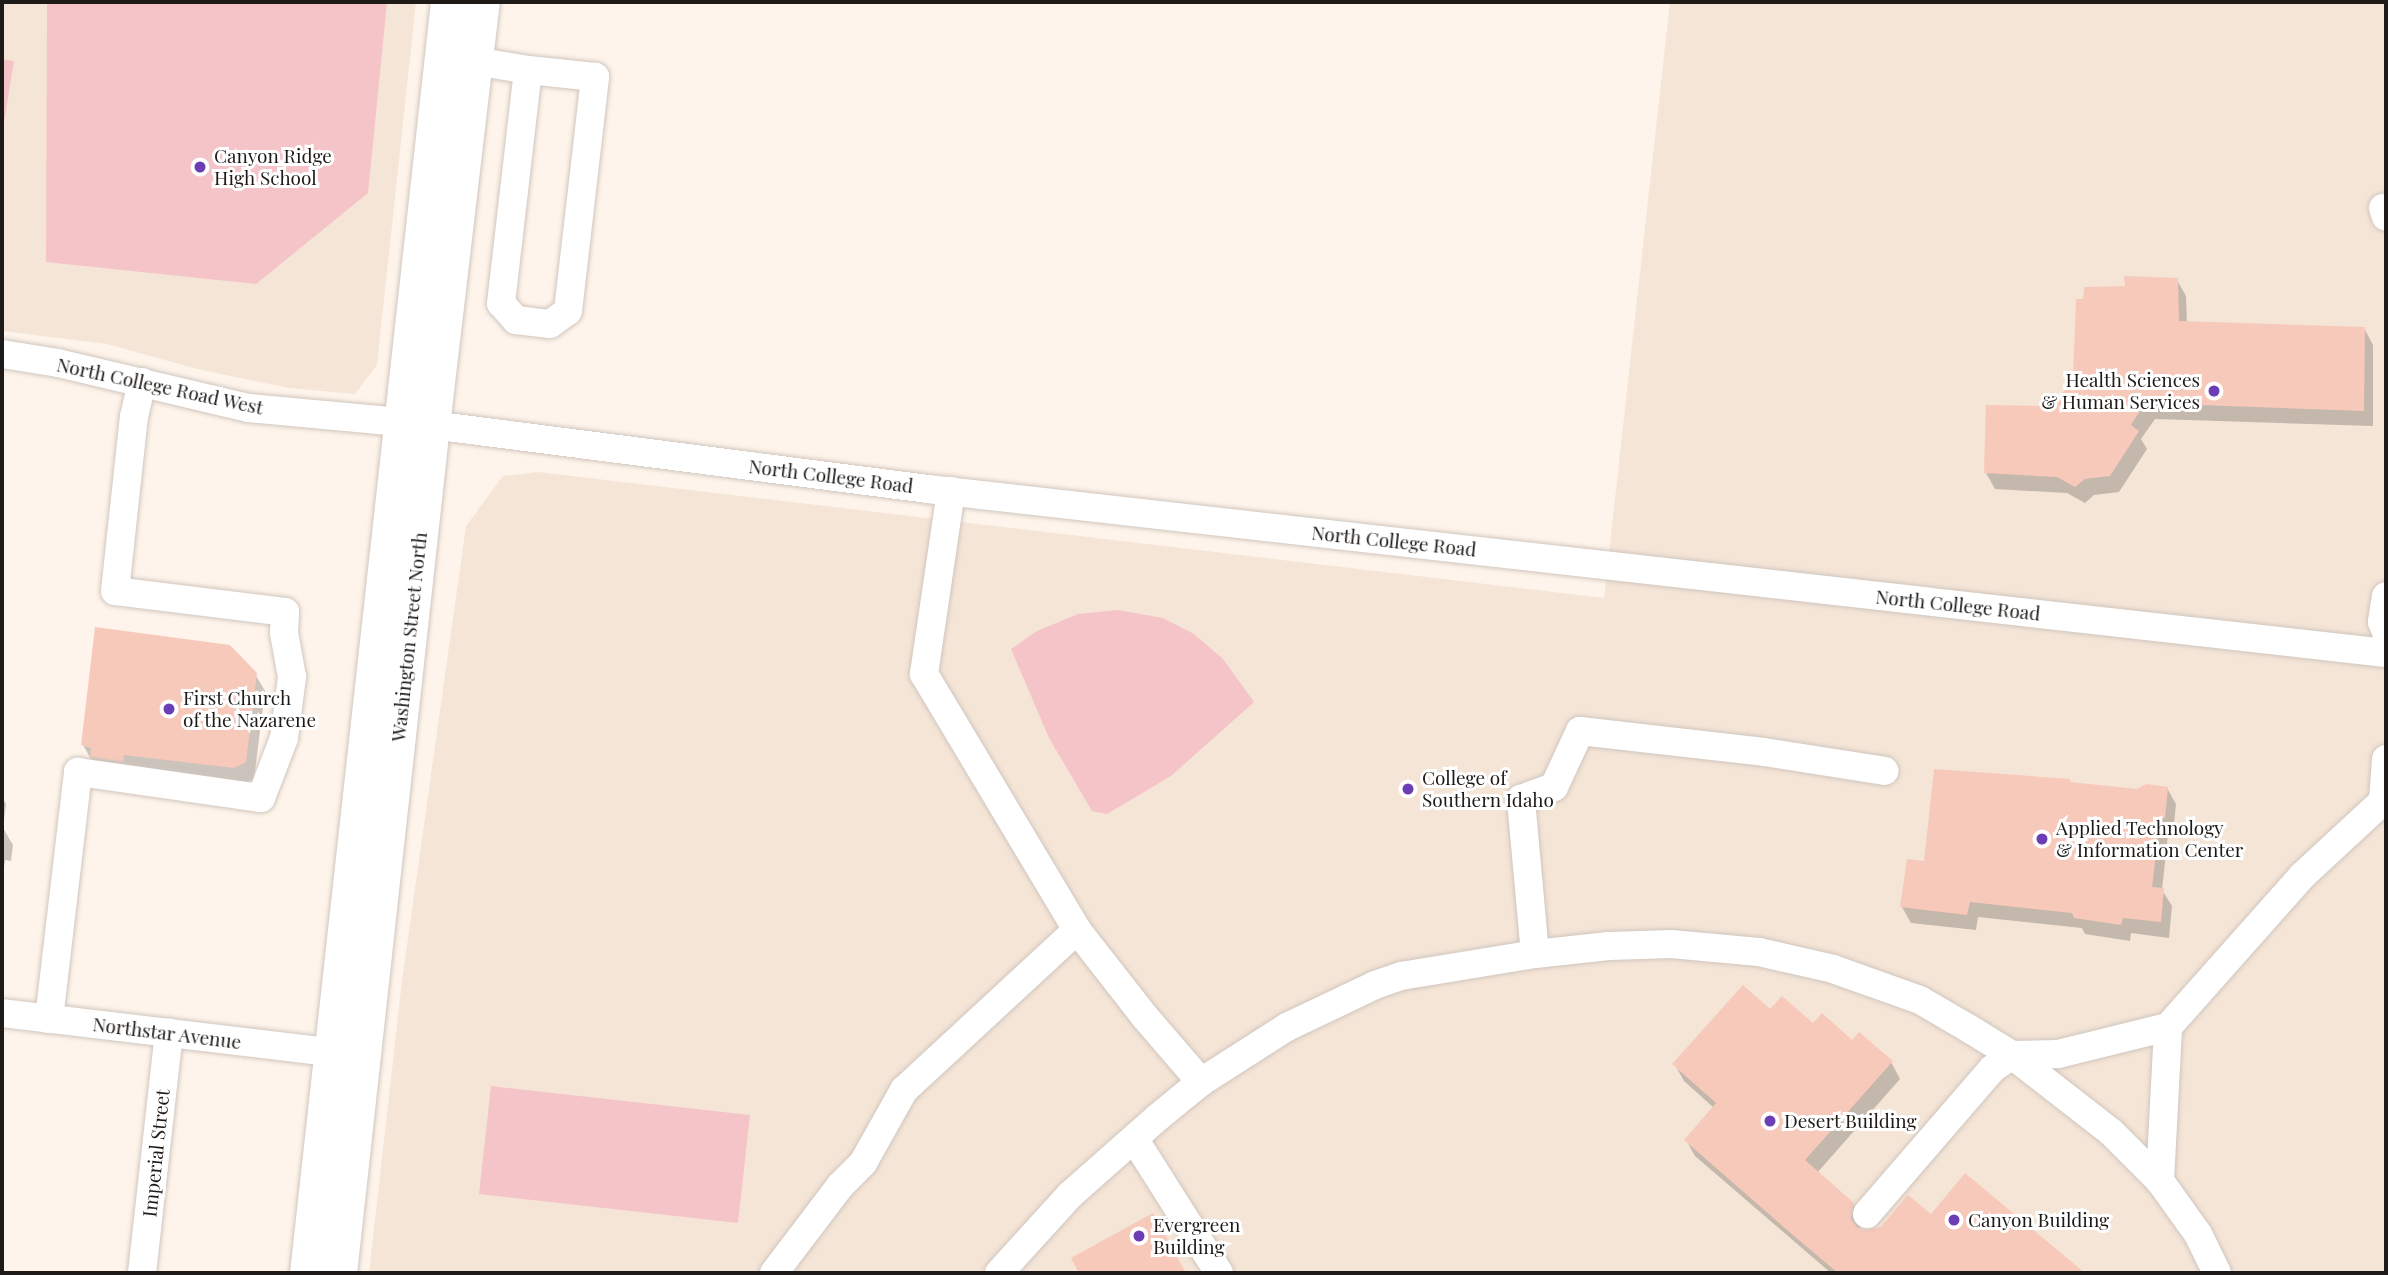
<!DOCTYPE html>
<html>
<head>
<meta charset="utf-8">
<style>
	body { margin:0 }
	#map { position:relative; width:2388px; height:1275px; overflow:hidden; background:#fef4eb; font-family:"Playfair Display",serif }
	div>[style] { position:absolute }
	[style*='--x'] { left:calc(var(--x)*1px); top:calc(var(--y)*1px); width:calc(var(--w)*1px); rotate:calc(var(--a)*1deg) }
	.built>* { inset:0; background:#f5e5d7 }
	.green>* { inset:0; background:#f4c4c8 }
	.shadow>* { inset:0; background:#0003 }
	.building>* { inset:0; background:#f7c9bb }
	.roads { filter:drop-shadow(0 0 2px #d0c6be) drop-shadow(0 0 2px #d0c6be) }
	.minor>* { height:28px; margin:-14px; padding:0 14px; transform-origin:14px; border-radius:14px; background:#fff }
	.major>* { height:35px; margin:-17.5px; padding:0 17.5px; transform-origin:17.5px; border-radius:17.5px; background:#fff }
	.dots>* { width:19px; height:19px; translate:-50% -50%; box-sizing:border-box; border:4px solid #fff; border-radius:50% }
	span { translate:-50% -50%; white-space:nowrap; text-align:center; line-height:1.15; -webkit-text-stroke:6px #fff; paint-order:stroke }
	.poi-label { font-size:19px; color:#1e1a17 }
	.left { translate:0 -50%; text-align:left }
	.right { translate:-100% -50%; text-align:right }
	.street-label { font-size:19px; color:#1e1a17 }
	.frame { position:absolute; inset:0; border:4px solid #1e1a17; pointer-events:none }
</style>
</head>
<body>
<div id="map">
	<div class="built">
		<div style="clip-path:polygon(2px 2px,416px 2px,377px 365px,355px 394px,289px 388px,197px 369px,107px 344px,2px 331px)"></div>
		<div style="clip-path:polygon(1670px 2px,2386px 2px,2386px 1273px,369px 1273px,402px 981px,466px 526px,503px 476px,538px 472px,1604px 598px)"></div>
	</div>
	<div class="green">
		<div style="clip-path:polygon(47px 2px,387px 2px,368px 193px,256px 284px,46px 262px)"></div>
		<div style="clip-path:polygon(2px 59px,14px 61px,2px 135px)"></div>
		<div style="clip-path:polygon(1118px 610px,1163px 618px,1194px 634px,1223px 659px,1254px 702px,1171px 776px,1107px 814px,1092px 811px,1049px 738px,1011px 649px,1037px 631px,1078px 614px)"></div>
		<div style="clip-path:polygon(491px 1086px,750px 1115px,738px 1223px,479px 1194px)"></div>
	</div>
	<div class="shadow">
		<div style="clip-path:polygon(2177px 280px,2186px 296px,2187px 323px,2364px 328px,2373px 345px,2373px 426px,2155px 419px,2141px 439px,2147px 449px,2119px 492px,2094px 495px,2085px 503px,2067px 493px,1995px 489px,1986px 473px,2054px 408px,2075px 379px,2126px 287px)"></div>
		<div style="clip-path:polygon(255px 674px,265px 691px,254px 779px,244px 784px,92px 761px,83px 745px)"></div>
		<div style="clip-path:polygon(2071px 784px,2137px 791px,2167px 788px,2176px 804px,2173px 834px,2168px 834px,2162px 890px,2172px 906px,2169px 938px,2131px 933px,2130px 941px,2085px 934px,2082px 928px,1978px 917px,1976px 930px,1911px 923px,1902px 907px,1926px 862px)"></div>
		<div style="clip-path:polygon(2px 797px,6px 804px,3px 828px,13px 845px,11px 861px,5px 860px,4px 868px)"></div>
		<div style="clip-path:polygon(1770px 1011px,1852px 1042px,1891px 1062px,1900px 1079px,1817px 1173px,1853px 1204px,1863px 1221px,1859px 1229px,1864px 1232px,1931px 1217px,1965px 1176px,2082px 1273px,1831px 1273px,1695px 1156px,1686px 1140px,1714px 1108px,1684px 1081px,1675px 1065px)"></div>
		<div style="clip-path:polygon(1152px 1216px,1185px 1273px,1081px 1273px,1074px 1259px)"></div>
	</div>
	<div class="building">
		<div style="clip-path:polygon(2124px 276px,2178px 278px,2179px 321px,2365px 327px,2364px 411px,2145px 403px,2131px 425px,2139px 431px,2110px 476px,2085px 479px,2075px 487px,2057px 477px,1984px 473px,1986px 405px,2054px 406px,2073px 378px,2076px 299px,2083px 299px,2084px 287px,2125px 286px)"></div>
		<div style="clip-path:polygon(95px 627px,230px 645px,257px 673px,246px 762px,234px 768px,124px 755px,123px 762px,90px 757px,91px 748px,81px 745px)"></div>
		<div style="clip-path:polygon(1934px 769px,2070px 779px,2070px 782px,2137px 789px,2146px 784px,2168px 787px,2165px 818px,2160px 819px,2152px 887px,2164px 888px,2161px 922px,2123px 918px,2121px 925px,2074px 918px,2072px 913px,1970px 902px,1967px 915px,1900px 907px,1907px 859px,1924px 861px)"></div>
		<div style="clip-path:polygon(1743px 985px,1770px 1009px,1782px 996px,1813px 1023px,1822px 1013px,1852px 1040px,1859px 1032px,1893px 1061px,1805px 1160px,1854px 1203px,1851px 1219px,1857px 1227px,1865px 1230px,1881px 1227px,1908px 1195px,1931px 1214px,1965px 1173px,2085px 1273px,1838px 1273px,1794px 1236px,1684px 1140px,1716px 1103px,1672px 1064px)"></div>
		<div style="clip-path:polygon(1153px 1213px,1186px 1273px,1079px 1273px,1071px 1258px)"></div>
	</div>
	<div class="roads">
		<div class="minor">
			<div style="--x:475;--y:61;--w:54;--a:9.6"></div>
			<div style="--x:528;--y:70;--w:235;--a:96.6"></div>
			<div style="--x:501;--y:303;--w:23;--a:49"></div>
			<div style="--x:516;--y:320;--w:34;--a:7"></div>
			<div style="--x:550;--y:324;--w:22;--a:-36"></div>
			<div style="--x:568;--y:311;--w:236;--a:-83.4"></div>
			<div style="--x:595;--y:77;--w:67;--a:-174"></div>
			<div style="--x:2383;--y:208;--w:9;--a:72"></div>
			<div style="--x:2;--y:354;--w:57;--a:9.1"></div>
			<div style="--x:58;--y:363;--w:196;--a:13.3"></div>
			<div style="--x:249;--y:408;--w:184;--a:5.3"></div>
			<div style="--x:432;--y:425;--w:500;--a:7.35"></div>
			<div style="--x:928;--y:489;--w:1467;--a:6.42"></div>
			<div style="--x:951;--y:491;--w:185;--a:98.4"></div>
			<div style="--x:924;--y:674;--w:298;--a:59.1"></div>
			<div style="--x:2386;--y:596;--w:26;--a:99"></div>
			<div style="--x:2382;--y:622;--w:11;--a:68"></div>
			<div style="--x:1535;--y:954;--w:156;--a:-95.2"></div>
			<div style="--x:1521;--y:799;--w:35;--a:-20"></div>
			<div style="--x:1554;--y:787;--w:62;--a:-65.1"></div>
			<div style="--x:1580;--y:731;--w:185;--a:6.5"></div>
			<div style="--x:1764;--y:752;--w:122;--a:8.9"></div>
			<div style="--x:2;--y:1013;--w:331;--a:6.8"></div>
			<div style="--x:49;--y:1019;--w:249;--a:-83.3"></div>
			<div style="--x:78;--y:772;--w:185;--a:8.1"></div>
			<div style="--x:261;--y:798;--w:64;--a:-69"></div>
			<div style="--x:284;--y:738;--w:62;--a:-82.5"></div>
			<div style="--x:292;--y:677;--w:45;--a:-100.3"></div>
			<div style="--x:284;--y:633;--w:21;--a:-87"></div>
			<div style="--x:285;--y:612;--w:171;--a:-173"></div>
			<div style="--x:115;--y:591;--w:175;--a:-83.8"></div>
			<div style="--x:134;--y:417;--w:36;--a:-77"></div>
			<div style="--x:1135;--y:1140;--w:157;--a:57.7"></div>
			<div style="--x:2160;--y:1181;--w:154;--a:-87"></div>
			<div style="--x:1867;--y:1214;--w:191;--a:-49.2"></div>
			<div style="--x:1992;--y:1069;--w:24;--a:-35"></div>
			<div style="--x:2012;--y:1055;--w:46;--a:-1.2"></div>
			<div style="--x:2058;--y:1054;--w:113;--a:-13.8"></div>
			<div style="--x:2168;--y:1027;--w:202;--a:-48.4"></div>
			<div style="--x:2302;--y:876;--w:110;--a:-42.8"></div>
			<div style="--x:2383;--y:801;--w:42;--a:-85.9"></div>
			<div style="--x:142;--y:1273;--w:242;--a:-83.6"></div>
			<div style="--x:774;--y:1273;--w:109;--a:-52.8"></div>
			<div style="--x:840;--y:1186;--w:33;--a:-45"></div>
			<div style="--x:863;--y:1163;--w:84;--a:-60.7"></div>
			<div style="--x:904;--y:1090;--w:236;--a:-42.8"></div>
			<div style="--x:1077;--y:930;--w:110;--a:52"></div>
			<div style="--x:1145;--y:1017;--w:86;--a:49.3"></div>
			<div style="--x:999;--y:1273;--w:105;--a:-47.7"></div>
			<div style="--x:1070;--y:1195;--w:116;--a:-41.5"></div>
			<div style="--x:1157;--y:1118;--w:57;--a:-39.3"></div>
			<div style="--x:1201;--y:1082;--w:102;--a:-32.6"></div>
			<div style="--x:1287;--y:1027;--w:98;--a:-25.5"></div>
			<div style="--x:1375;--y:985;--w:28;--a:-19"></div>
			<div style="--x:1401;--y:976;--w:136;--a:-9.3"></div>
			<div style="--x:1535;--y:954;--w:74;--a:-6.2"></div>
			<div style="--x:1609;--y:946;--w:62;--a:-1.8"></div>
			<div style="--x:1671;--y:944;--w:88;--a:5.2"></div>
			<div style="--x:1759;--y:952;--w:76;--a:12.9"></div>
			<div style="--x:1833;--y:969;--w:92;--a:19.6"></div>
			<div style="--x:1920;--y:1000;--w:56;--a:30.3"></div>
			<div style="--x:1968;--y:1028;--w:52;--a:31.5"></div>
			<div style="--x:2012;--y:1055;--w:125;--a:37.9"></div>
			<div style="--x:2111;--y:1132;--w:69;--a:45"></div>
			<div style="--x:2160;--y:1181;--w:65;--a:54.4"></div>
			<div style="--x:2198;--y:1234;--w:43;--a:64"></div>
		</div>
		<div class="major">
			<div style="--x:307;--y:1273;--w:1279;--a:-83.67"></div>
			<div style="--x:339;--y:1273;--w:853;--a:-83.74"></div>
			<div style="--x:432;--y:425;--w:426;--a:-83.3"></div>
		</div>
	</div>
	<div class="dots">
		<div style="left:200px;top:167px;background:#6c3eb5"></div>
		<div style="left:2214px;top:391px;background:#6c3eb5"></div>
		<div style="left:169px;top:709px;background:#6c3eb5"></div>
		<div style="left:1408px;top:789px;background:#6c3eb5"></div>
		<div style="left:2042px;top:839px;background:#6c3eb5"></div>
		<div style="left:1770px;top:1121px;background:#6c3eb5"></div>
		<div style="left:1954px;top:1220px;background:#6c3eb5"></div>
		<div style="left:1139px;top:1236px;background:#6c3eb5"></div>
	</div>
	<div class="poi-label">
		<span class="left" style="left:214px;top:167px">Canyon Ridge<br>High School</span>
		<span class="right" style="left:2200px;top:391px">Health Sciences<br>&amp; Human Services</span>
		<span class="left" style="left:183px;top:709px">First Church<br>of the Nazarene</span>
		<span class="left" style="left:1422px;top:789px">College of<br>Southern Idaho</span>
		<span class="left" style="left:2056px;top:839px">Applied Technology<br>&amp; Information Center</span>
		<span class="left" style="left:1784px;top:1121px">Desert Building</span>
		<span class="left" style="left:1968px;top:1220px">Canyon Building</span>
		<span class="left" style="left:1153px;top:1236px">Evergreen<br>Building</span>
	</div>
	<div class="street-label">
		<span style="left:160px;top:386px;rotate:12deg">North College Road West</span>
		<span style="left:831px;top:476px;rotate:7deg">North College Road</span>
		<span style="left:1394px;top:541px;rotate:6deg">North College Road</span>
		<span style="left:1958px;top:605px;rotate:6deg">North College Road</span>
		<span style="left:409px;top:637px;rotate:-84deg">Washington Street North</span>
		<span style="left:167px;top:1033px;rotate:7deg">Northstar Avenue</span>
		<span style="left:156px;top:1153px;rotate:-84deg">Imperial Street</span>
	</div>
	<div class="frame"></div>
</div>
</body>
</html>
